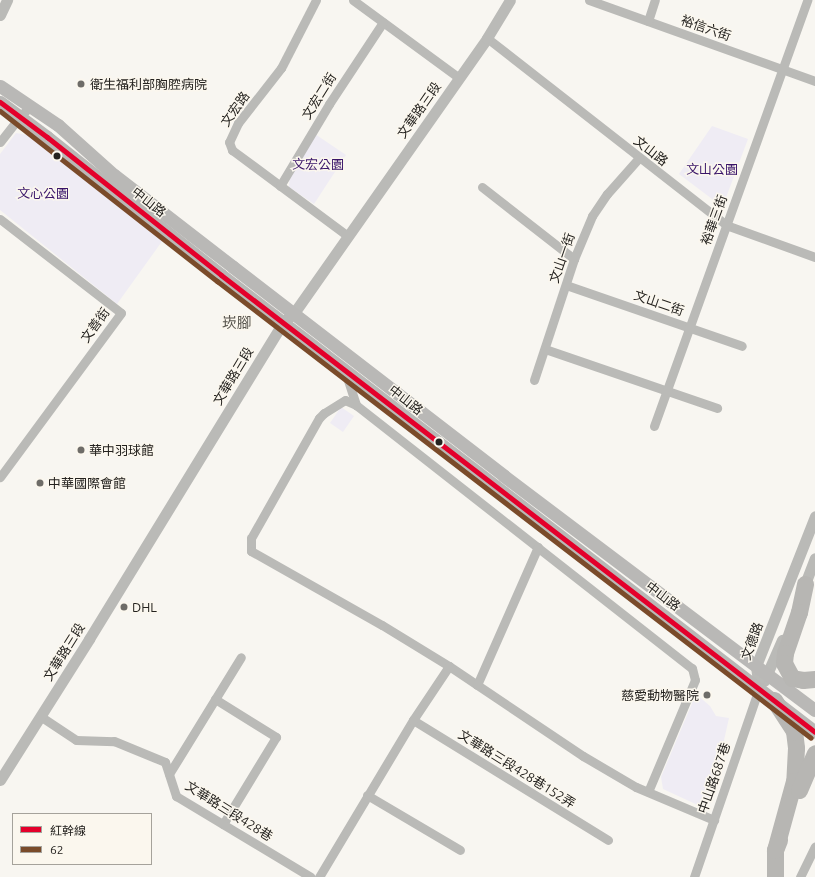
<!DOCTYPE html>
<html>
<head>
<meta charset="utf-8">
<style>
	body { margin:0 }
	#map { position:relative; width:815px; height:877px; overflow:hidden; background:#f8f6f1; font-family:Ubuntu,"Noto Sans TC",sans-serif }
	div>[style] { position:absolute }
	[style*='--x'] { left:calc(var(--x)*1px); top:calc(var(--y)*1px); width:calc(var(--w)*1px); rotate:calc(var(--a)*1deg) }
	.green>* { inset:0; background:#efecf4 }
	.minor>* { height:9px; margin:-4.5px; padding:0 4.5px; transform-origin:4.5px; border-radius:4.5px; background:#babab7 }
	.tertiary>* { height:11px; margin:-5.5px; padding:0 5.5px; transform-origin:5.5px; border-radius:5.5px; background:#babab7 }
	.secondary>* { height:13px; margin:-6.5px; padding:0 6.5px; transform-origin:6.5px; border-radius:6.5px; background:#b9b8b6 }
	.motorway>* { height:17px; margin:-8.5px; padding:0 8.5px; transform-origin:8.5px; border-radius:8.5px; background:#b7b6b3 }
	.bus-1>* { height:5px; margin:-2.5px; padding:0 2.5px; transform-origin:2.5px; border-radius:2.5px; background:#e4002b }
	.bus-2>* { height:5px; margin:-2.5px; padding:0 2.5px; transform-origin:2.5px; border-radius:2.5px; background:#7a4b2a }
	.dots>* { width:11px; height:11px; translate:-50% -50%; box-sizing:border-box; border:2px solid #fbf7ee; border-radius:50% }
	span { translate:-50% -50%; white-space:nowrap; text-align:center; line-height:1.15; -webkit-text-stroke:3px #fbf7ee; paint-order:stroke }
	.street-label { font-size:13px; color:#24221f }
	.poi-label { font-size:13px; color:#24221f }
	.left { translate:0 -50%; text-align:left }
	.right { translate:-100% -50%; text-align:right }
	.park-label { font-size:13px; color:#391469 }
	.quarter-label { font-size:15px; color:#5a5750 }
	.legend { position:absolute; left:12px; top:813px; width:140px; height:52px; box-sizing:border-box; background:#fbf7ee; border:1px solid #a5a29b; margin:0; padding:5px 7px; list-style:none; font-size:12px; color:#24221f }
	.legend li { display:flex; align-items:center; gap:8px; height:20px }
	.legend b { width:20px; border:1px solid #a5a29b }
</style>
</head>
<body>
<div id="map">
	<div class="green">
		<div style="clip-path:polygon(712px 126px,748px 139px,724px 203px,720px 205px,679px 174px)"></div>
		<div style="clip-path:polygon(16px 133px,38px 137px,163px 240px,117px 304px,0 210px,0 154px)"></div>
		<div style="clip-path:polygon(315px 134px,346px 155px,314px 204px,289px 187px,290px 172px)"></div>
		<div style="clip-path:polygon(341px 407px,354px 416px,343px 432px,330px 423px)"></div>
		<div style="clip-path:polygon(696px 694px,710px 706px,716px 716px,729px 718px,710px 803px,702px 807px,663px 789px,661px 777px)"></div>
	</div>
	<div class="minor">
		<div style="--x:316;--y:0;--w:76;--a:117.2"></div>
		<div style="--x:281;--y:68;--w:70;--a:128"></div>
		<div style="--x:238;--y:123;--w:21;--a:115"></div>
		<div style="--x:229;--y:142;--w:9;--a:69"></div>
		<div style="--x:232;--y:150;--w:144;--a:36.6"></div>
		<div style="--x:353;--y:0;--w:132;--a:36.3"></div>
		<div style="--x:589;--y:0;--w:240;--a:19.7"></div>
		<div style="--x:648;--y:21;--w:22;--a:-72"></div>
		<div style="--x:487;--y:38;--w:303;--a:38"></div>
		<div style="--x:726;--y:225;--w:95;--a:19.8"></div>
		<div style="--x:0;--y:142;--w:33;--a:-52"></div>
		<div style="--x:20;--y:116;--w:15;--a:-42"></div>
		<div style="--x:280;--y:186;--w:96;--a:-59.1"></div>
		<div style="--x:329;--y:104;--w:98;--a:-56.6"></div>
		<div style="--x:482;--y:187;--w:117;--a:38"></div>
		<div style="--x:0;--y:219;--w:153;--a:37.8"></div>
		<div style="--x:121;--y:313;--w:204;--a:126.4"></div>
		<div style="--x:566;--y:285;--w:186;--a:19.1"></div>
		<div style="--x:545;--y:349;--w:182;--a:18.9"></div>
		<div style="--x:345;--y:371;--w:36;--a:72"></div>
		<div style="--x:356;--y:405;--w:427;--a:38.1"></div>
		<div style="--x:692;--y:668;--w:12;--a:76"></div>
		<div style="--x:695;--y:680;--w:121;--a:112.8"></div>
		<div style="--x:534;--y:380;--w:127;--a:-71.7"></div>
		<div style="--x:574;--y:259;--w:47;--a:-67.3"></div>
		<div style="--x:592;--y:216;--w:27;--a:-56"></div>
		<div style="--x:607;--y:194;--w:48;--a:-48.4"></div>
		<div style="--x:356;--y:405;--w:12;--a:-156"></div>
		<div style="--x:345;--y:400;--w:25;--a:148"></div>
		<div style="--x:324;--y:413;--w:7;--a:135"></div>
		<div style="--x:319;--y:418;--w:138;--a:119.5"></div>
		<div style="--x:251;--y:538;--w:13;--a:90"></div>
		<div style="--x:251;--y:551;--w:150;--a:29.5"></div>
		<div style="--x:382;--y:625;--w:79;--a:31.5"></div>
		<div style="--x:449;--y:666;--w:161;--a:33.9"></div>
		<div style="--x:583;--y:756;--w:61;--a:30.3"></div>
		<div style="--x:636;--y:787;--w:85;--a:22.9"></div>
		<div style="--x:654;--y:426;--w:453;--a:-70.2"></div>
		<div style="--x:477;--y:685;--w:151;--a:-66.2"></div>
		<div style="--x:215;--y:699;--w:72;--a:31.9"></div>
		<div style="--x:276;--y:737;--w:102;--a:121.3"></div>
		<div style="--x:40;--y:716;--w:43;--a:33.7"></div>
		<div style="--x:76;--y:740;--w:38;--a:2"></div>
		<div style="--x:114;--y:741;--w:55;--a:22.4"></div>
		<div style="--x:165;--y:762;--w:36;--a:72"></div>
		<div style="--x:176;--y:796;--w:157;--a:31"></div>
		<div style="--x:413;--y:720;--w:229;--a:31.6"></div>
		<div style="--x:169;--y:774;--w:137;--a:-58.4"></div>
		<div style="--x:367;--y:795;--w:108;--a:30.6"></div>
		<div style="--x:319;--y:877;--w:183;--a:-59.1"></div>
		<div style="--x:413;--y:720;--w:65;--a:-56.3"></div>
		<div style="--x:694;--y:877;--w:200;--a:-71"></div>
		<div style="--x:800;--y:877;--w:34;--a:-64"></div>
	</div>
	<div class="tertiary">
		<div style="--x:0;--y:15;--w:17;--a:-65"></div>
		<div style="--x:803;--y:589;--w:33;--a:-69"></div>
		<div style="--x:764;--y:681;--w:45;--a:-66.3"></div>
		<div style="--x:759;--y:688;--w:22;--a:-98"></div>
		<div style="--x:756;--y:666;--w:161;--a:-68.5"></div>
		<div style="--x:0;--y:780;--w:167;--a:-57.7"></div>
		<div style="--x:89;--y:639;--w:372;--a:-58.5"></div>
		<div style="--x:283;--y:322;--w:14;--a:-39"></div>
		<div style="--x:294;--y:313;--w:336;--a:-54.9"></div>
		<div style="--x:487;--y:38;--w:44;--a:-58.8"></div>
	</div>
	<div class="secondary">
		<div style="--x:0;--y:86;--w:70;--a:33.9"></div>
		<div style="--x:58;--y:125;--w:75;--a:41.8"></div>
		<div style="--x:114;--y:175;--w:150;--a:37.7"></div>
		<div style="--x:233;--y:267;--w:342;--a:37.6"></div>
		<div style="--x:504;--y:476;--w:389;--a:37"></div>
		<div style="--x:0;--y:102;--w:59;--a:36.7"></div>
		<div style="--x:47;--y:137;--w:222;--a:38.4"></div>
		<div style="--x:221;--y:275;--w:749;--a:37.57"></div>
	</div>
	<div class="motorway">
		<div style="--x:805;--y:584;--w:29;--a:102"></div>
		<div style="--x:799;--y:612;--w:43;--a:108.9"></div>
		<div style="--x:785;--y:653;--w:10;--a:96"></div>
		<div style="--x:784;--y:663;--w:17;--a:62"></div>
		<div style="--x:792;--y:678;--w:11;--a:10"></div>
		<div style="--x:803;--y:680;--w:12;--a:-5"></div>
		<div style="--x:774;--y:700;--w:37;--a:57"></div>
		<div style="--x:794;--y:731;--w:17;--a:83"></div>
		<div style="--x:796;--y:748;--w:33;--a:93"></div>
		<div style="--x:794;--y:781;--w:72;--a:105.4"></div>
		<div style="--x:799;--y:790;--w:40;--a:-66.6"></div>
		<div style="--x:775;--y:877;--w:27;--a:-90"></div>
		<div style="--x:775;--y:850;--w:11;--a:-68"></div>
	</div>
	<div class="bus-1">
		<div style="--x:0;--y:102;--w:59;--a:36.7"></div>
		<div style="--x:47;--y:137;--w:222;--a:38.4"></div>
		<div style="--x:221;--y:275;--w:749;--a:37.57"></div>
	</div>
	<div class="bus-2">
		<div style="--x:0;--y:111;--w:276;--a:38.1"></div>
		<div style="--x:217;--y:281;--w:749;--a:37.57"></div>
	</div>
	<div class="dots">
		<div style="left:81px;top:84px;background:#6e6c68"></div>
		<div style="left:57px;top:156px;background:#24221f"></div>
		<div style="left:439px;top:442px;background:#24221f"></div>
		<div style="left:81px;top:450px;background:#6e6c68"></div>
		<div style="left:40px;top:483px;background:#6e6c68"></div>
		<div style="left:124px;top:607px;background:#6e6c68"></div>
		<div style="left:707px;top:695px;background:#6e6c68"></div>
	</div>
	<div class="street-label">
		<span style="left:706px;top:28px;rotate:19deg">裕信六街</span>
		<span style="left:319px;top:96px;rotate:-58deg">文宏二街</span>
		<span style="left:235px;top:109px;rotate:-55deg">文宏路</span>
		<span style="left:419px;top:110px;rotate:-55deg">文華路三段</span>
		<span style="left:651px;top:151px;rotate:38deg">文山路</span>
		<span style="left:149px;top:202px;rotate:38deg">中山路</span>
		<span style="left:714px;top:220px;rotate:-70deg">裕華三街</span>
		<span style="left:562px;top:258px;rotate:-71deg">文山一街</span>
		<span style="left:659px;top:303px;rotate:19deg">文山二街</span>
		<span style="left:95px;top:325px;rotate:-54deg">文善街</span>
		<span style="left:233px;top:376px;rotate:-59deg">文華路三段</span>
		<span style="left:406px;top:400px;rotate:38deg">中山路</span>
		<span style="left:663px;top:596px;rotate:37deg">中山路</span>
		<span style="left:752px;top:641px;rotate:-70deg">文德路</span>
		<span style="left:64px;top:652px;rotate:-58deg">文華路三段</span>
		<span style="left:517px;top:769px;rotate:32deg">文華路三段428巷152弄</span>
		<span style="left:714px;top:778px;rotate:-71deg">中山路687巷</span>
		<span style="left:229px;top:811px;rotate:32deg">文華路三段428巷</span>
	</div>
	<div class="poi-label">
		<span class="left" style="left:90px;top:84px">衛生福利部胸腔病院</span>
		<span class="left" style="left:89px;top:450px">華中羽球館</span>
		<span class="left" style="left:48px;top:483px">中華國際會館</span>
		<span class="left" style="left:132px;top:607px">DHL</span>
		<span class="right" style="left:699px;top:695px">慈愛動物醫院</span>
	</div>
	<div class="park-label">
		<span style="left:318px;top:164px">文宏公園</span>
		<span style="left:712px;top:169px">文山公園</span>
		<span style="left:43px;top:193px">文心公園</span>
	</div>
	<div class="quarter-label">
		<span style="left:237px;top:323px">崁腳</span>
	</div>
	<ul class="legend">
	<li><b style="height:5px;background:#e4002b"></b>紅幹線</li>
	<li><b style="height:5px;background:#7a4b2a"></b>62</li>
	</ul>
</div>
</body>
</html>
